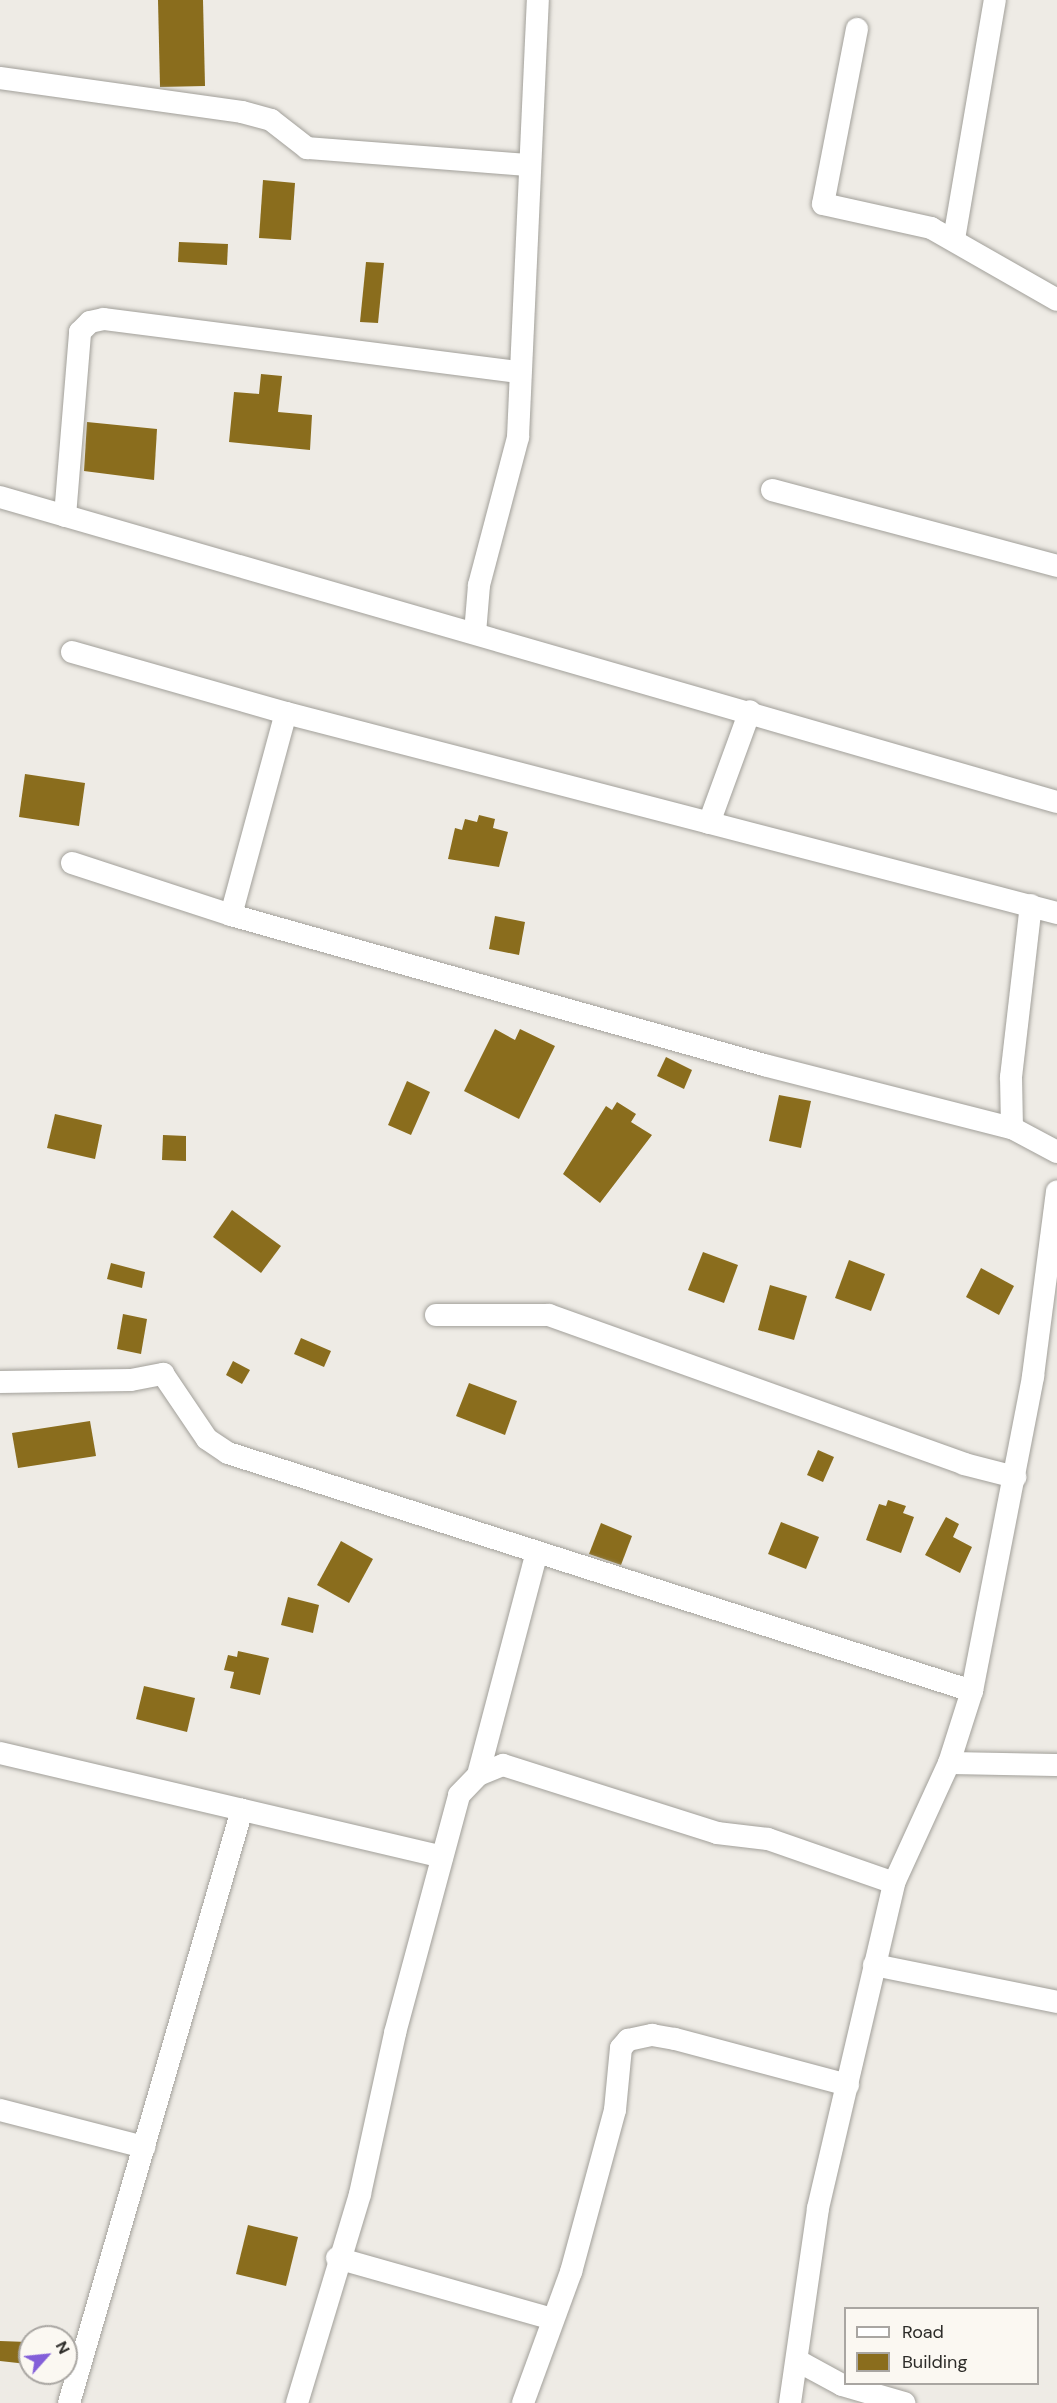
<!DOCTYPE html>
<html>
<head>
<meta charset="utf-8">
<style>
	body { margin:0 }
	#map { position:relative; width:1057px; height:2403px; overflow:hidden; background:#eeebe5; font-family:"DM Sans",sans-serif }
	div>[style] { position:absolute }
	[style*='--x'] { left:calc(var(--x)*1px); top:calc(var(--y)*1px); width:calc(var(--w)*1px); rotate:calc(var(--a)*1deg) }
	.building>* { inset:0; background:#8a6d1d }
	.roads { filter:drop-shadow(0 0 2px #a2a09a) drop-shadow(0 0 2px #a2a09a) }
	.minor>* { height:22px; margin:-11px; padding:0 11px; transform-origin:11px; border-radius:11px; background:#fff }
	span { translate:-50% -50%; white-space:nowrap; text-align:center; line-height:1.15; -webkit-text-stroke:6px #fbf8f2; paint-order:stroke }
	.legend { position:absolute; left:844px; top:2307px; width:195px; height:78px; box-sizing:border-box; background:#fbf8f2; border:2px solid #a9a6a2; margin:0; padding:8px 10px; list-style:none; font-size:18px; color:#2d2c29 }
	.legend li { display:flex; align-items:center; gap:12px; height:30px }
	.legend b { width:30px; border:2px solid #a9a6a2 }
	.north { position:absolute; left:18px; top:2325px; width:60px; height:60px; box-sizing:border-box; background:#fbf8f2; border:2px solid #a9a6a2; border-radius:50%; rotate:63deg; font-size:16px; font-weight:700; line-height:24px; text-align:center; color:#2d2c29 }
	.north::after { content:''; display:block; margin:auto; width:21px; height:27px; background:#835fd9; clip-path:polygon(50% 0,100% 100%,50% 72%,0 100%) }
</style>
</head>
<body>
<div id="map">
	<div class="building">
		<div style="clip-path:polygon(158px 0,203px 0,205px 86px,160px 87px)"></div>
		<div style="clip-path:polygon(263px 180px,295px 183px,291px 240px,259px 238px)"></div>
		<div style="clip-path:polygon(179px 242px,228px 244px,227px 265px,178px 262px)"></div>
		<div style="clip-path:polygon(366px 262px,384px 263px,378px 323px,360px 322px)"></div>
		<div style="clip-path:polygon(261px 374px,282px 376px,278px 412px,312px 415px,310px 450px,229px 442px,234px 392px,259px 394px)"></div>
		<div style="clip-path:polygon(87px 422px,157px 429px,154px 480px,84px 471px)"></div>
		<div style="clip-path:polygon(25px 774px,85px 783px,79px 826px,19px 817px)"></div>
		<div style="clip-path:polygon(479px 815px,495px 819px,493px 828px,508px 832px,499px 867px,448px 859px,455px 828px,462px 830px,465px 819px,477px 822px)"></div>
		<div style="clip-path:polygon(495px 916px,525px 922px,519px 955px,489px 949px)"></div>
		<div style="clip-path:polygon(495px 1029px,515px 1040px,520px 1029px,555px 1046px,519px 1119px,464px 1091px)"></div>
		<div style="clip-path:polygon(666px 1057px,692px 1070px,684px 1089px,657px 1076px)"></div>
		<div style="clip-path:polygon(407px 1081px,430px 1092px,411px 1135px,388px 1125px)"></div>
		<div style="clip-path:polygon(779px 1095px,811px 1101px,801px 1148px,769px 1141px)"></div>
		<div style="clip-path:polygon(617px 1102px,636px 1114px,631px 1122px,652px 1135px,600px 1203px,563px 1174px,606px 1106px,612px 1110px)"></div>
		<div style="clip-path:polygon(55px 1114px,102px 1125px,95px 1159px,47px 1148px)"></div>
		<div style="clip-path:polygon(163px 1135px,186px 1136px,186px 1161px,162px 1160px)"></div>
		<div style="clip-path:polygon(232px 1210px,281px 1246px,261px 1273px,213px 1237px)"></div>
		<div style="clip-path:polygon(703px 1252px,738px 1265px,724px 1303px,688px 1290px)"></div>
		<div style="clip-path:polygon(849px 1260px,885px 1274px,871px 1311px,835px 1298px)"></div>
		<div style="clip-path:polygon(111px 1263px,145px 1272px,142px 1288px,107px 1279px)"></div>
		<div style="clip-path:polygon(981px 1268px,1014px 1286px,999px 1315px,966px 1297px)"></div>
		<div style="clip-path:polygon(770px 1285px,807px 1296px,794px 1340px,758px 1330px)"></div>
		<div style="clip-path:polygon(123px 1314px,147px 1319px,141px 1354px,117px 1349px)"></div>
		<div style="clip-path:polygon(301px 1338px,331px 1351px,324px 1367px,294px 1354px)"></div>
		<div style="clip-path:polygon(233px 1361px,250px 1370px,242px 1384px,226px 1375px)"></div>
		<div style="clip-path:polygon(469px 1383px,517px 1401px,505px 1435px,456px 1416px)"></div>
		<div style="clip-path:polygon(90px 1421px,96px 1456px,18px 1468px,12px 1433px)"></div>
		<div style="clip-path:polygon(818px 1450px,834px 1457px,823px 1482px,807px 1475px)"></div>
		<div style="clip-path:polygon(888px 1500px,906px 1506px,903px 1513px,914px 1517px,901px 1553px,866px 1540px,879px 1504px,886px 1506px)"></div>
		<div style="clip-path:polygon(946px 1517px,959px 1524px,953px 1537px,972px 1547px,960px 1573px,925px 1555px)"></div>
		<div style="clip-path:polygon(781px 1522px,819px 1537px,806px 1569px,768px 1554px)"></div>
		<div style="clip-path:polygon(601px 1523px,632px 1536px,621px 1565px,589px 1554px)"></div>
		<div style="clip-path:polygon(341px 1541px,373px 1559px,349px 1603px,317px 1585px)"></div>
		<div style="clip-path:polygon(288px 1597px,319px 1605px,313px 1633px,281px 1625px)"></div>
		<div style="clip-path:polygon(238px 1651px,269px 1658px,260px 1695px,230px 1688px,234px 1672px,224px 1670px,228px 1655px,237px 1657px)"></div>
		<div style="clip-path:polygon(144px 1686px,195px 1698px,187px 1732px,136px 1719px)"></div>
		<div style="clip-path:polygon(248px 2225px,298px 2237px,286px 2286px,236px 2274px)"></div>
		<div style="clip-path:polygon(0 2341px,28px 2342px,27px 2364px,0 2361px)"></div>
	</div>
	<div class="roads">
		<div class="minor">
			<div style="--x:857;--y:29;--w:178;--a:101"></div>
			<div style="--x:823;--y:204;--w:111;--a:12.5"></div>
			<div style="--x:931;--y:228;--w:145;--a:29.7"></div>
			<div style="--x:0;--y:78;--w:244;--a:8"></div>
			<div style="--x:242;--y:112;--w:30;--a:15"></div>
			<div style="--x:271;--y:120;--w:46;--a:37.9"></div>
			<div style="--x:307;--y:148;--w:223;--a:4.4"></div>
			<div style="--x:954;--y:239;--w:242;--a:-80.3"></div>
			<div style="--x:772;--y:490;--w:295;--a:14.9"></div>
			<div style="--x:0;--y:497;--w:1100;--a:16.1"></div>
			<div style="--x:65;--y:516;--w:185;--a:-85.3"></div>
			<div style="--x:80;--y:332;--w:14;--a:-45"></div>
			<div style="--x:90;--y:322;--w:14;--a:-12"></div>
			<div style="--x:104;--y:319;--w:417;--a:7.3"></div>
			<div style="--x:475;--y:633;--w:48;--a:-85.2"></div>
			<div style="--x:479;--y:585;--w:153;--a:-75.2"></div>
			<div style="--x:518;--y:437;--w:437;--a:-87.4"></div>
			<div style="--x:72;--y:652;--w:223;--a:15.9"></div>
			<div style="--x:286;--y:713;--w:797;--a:14.54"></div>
			<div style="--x:709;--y:823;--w:119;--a:-69.9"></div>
			<div style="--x:72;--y:863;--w:167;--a:18.1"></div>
			<div style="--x:231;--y:915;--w:554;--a:15.72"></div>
			<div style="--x:764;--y:1065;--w:256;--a:14.3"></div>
			<div style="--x:1012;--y:1128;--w:51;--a:28.1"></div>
			<div style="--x:231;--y:915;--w:209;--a:-74.8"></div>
			<div style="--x:1012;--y:1128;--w:51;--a:-91.1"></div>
			<div style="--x:1011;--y:1077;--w:173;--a:-83.4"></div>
			<div style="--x:436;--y:1315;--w:113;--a:0"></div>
			<div style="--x:549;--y:1315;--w:441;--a:19.7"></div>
			<div style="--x:964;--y:1464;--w:53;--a:14.3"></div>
			<div style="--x:0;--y:1382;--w:131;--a:-0.9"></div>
			<div style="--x:131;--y:1380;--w:33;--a:-11"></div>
			<div style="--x:163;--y:1374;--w:78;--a:55.9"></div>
			<div style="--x:207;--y:1439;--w:25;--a:34"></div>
			<div style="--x:228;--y:1453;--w:781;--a:17.74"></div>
			<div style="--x:0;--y:1753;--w:454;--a:13.2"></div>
			<div style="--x:949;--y:1763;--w:108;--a:1.1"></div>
			<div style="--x:478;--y:1775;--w:228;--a:-75.2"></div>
			<div style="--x:874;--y:1965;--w:187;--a:11.4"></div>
			<div style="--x:0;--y:2110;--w:149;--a:14.4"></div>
			<div style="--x:337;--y:2258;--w:224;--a:15.8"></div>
			<div style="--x:798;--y:2361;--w:50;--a:28.6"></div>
			<div style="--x:842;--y:2385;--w:65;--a:16.2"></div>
			<div style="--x:69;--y:2403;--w:618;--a:-73.74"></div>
			<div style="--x:297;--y:2403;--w:218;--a:-73.2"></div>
			<div style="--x:360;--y:2194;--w:165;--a:-77.7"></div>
			<div style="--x:395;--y:2033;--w:246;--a:-74.9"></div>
			<div style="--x:459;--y:1795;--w:28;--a:-46"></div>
			<div style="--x:478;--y:1775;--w:27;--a:-22"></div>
			<div style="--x:503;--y:1765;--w:225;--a:17.6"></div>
			<div style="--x:717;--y:1833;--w:51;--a:6.7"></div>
			<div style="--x:768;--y:1839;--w:133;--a:19.2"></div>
			<div style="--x:523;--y:2403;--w:140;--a:-69.9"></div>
			<div style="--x:571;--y:2272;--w:168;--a:-74.8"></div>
			<div style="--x:615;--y:2110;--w:62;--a:-84.5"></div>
			<div style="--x:621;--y:2048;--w:11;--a:-49"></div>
			<div style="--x:628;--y:2040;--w:25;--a:-12"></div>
			<div style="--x:652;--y:2035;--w:23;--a:10"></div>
			<div style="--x:675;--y:2039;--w:179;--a:14.9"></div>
			<div style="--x:790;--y:2403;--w:197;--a:-81.8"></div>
			<div style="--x:818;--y:2208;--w:334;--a:-76.8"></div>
			<div style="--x:894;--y:1883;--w:132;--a:-65.4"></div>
			<div style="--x:949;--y:1763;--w:76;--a:-72.3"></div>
			<div style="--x:972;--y:1691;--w:321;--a:-79"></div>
			<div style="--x:1033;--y:1376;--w:186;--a:-82.6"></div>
		</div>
	</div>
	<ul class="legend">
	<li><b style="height:8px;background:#fff"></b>Road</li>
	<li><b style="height:16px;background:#8a6d1d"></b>Building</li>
	</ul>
	<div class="north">N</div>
</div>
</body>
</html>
